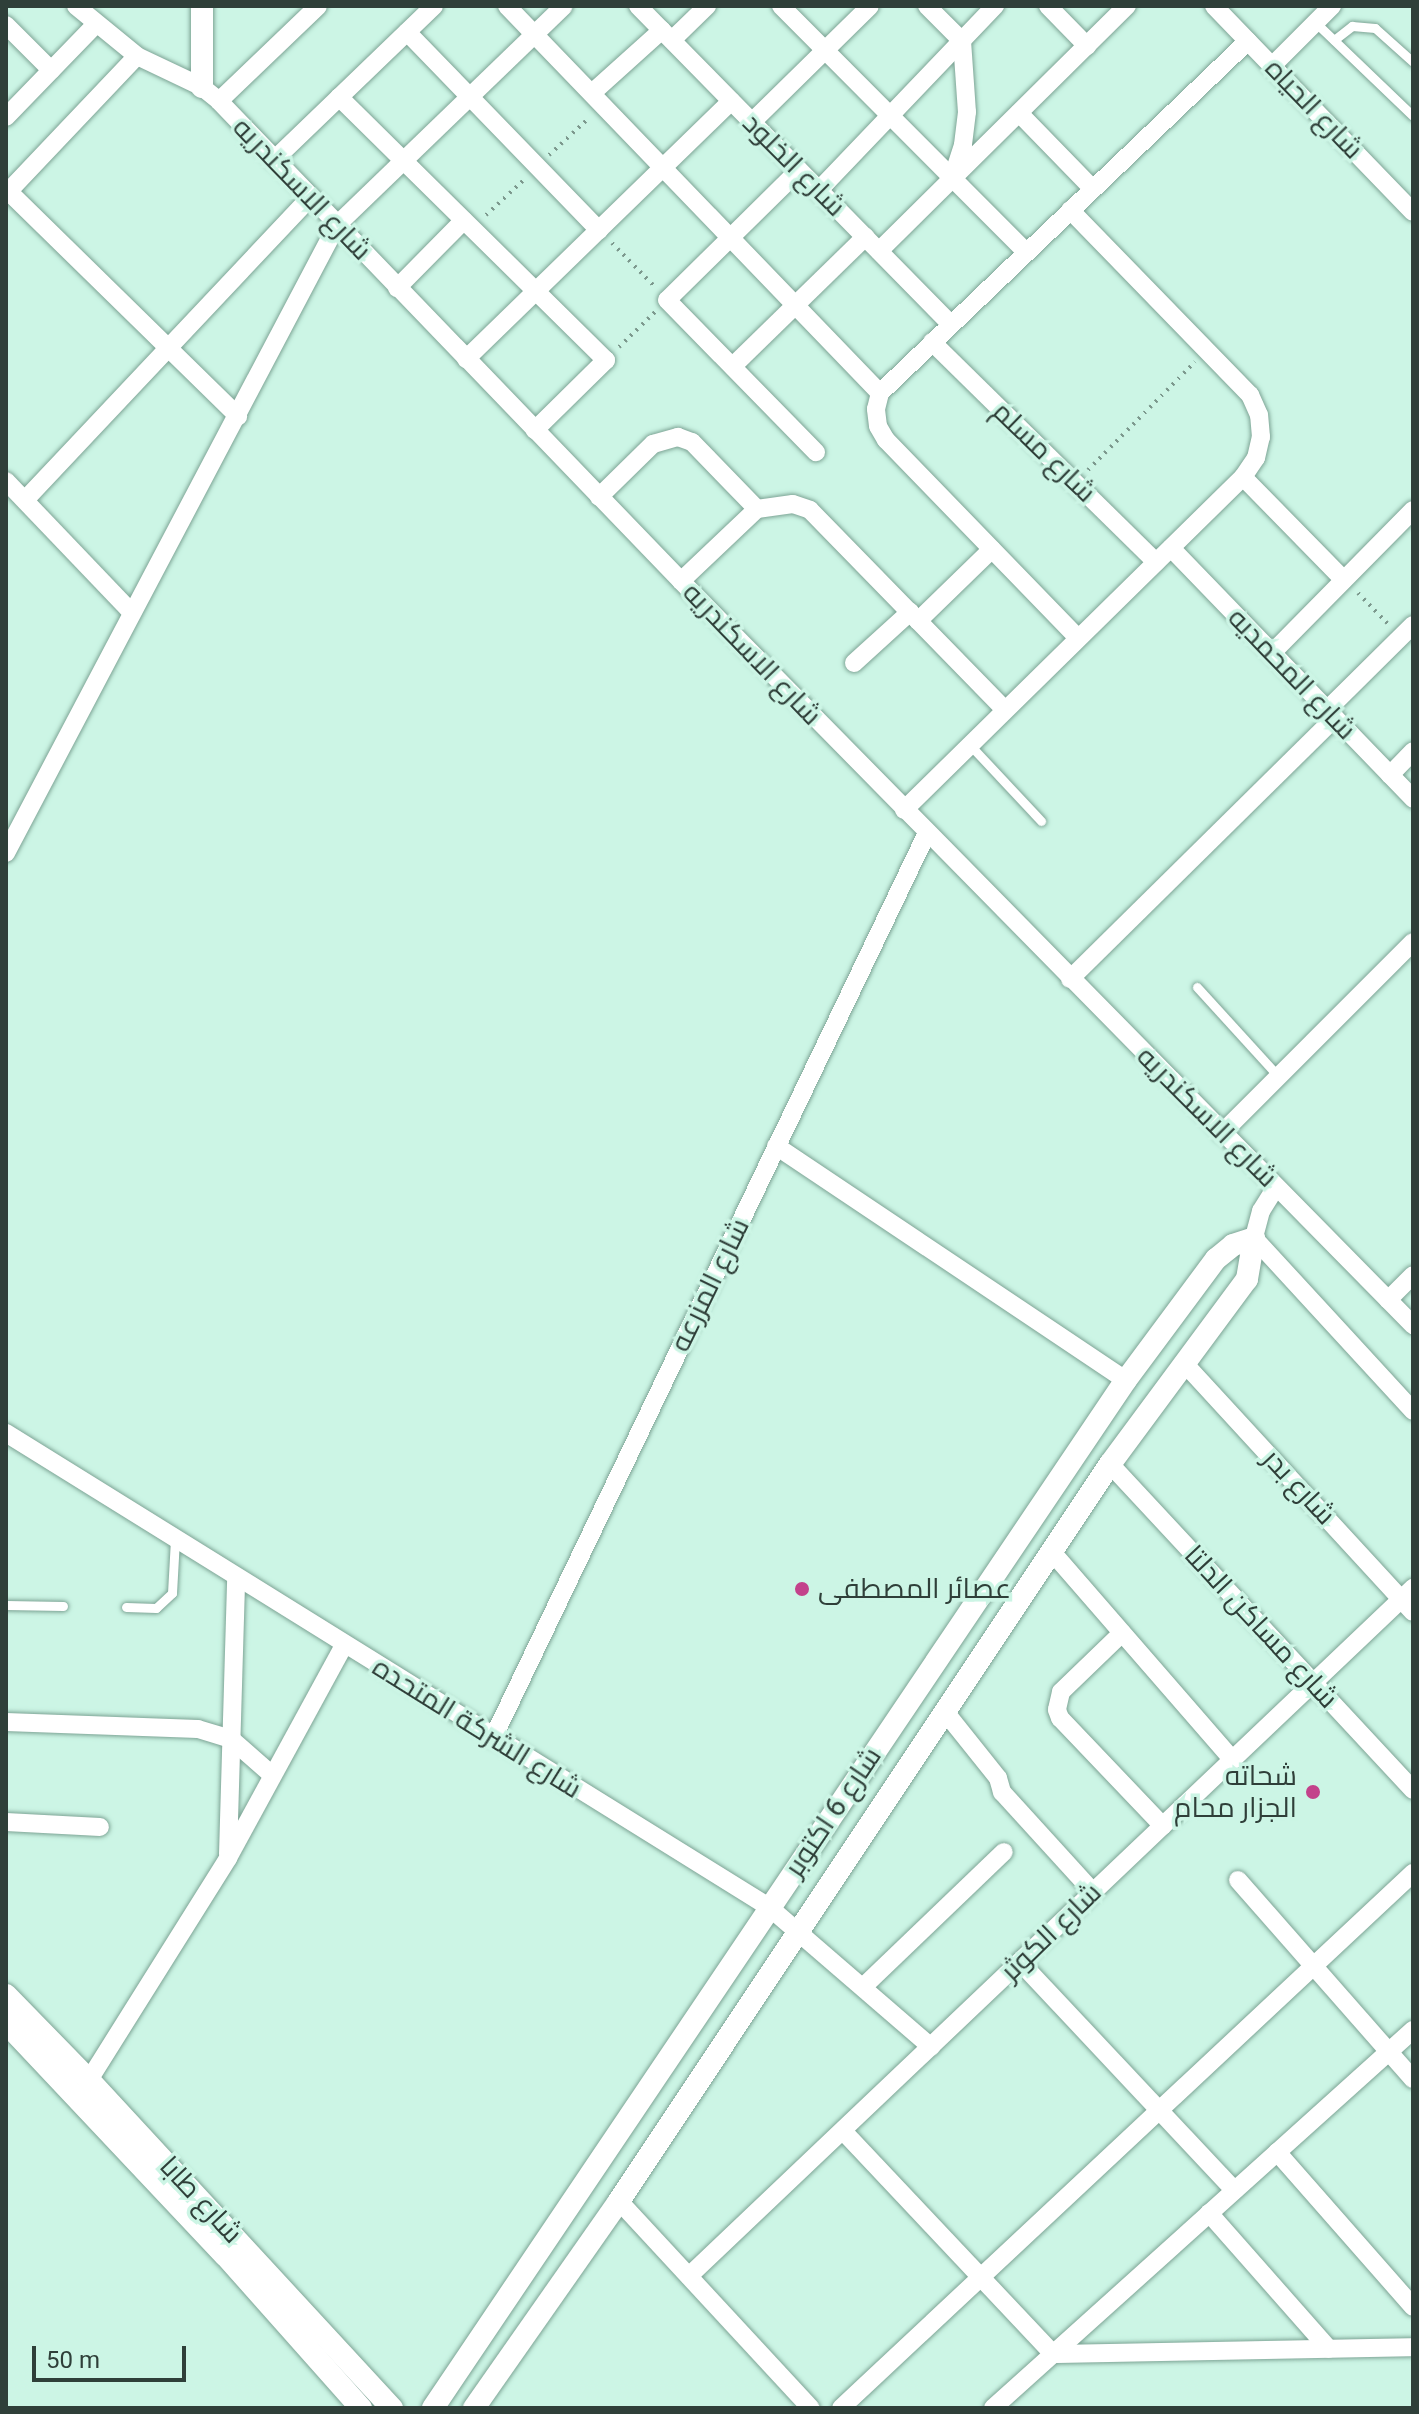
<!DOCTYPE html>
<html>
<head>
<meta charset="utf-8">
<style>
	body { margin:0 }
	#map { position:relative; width:1419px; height:2414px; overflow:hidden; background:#ccf5e5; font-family:Roboto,Cairo,sans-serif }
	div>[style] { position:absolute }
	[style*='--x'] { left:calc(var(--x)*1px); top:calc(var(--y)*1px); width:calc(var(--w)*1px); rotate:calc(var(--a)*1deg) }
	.path>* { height:4px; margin-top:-2px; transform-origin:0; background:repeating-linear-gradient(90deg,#7c988d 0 2px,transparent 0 8px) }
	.roads { filter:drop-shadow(0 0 2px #7da495) drop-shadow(0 0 2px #7da495) }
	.service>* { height:9px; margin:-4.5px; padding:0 4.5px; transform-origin:4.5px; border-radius:4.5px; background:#fff }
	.minor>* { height:18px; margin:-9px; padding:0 9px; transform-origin:9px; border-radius:9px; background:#fff }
	.tertiary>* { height:22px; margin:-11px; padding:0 11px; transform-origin:11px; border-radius:11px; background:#fff }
	.dots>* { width:22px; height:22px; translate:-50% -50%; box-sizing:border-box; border:4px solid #ccf5e5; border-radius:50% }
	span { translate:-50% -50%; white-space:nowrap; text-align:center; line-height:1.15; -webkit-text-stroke:7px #ccf5e5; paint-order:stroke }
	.street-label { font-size:28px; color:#2f3f39 }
	.poi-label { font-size:28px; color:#2f3f39 }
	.left { translate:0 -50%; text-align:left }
	.right { translate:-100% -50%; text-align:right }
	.frame { position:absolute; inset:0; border:8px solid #2f3f39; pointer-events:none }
	.scale { position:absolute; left:32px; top:2346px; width:154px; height:36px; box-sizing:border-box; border:4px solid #2f3f39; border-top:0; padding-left:10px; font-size:24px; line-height:28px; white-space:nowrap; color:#2f3f39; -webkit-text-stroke:6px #ccf5e5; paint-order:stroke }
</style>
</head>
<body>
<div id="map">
	<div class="path">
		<div style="--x:549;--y:155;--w:56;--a:-42.8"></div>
		<div style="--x:486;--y:215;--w:54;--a:-42.8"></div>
		<div style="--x:612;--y:243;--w:63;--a:45.6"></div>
		<div style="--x:619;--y:347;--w:52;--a:-44.2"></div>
		<div style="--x:1088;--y:470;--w:152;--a:-45.3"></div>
		<div style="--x:1358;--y:593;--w:43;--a:45.9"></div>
	</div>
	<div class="roads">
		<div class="service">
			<div style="--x:1316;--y:23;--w:134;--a:43.8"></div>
			<div style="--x:1334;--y:40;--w:23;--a:-38"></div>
			<div style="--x:1352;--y:26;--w:23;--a:5"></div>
			<div style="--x:1375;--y:28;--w:51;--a:41.8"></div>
			<div style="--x:970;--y:745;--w:104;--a:46.9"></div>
			<div style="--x:1197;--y:987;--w:122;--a:47.7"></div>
			<div style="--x:6;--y:1605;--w:57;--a:1"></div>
			<div style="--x:126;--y:1607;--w:30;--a:2"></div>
			<div style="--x:156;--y:1608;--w:22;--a:-43"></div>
			<div style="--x:172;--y:1593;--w:54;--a:-86.8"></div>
		</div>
		<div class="minor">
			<div style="--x:76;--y:6;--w:79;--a:39.3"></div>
			<div style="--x:137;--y:56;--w:72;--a:25.5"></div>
			<div style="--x:202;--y:87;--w:22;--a:39"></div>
			<div style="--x:219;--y:101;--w:666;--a:46.09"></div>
			<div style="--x:681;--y:581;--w:1044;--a:45.47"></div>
			<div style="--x:507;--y:6;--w:537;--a:46.06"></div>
			<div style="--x:638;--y:6;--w:446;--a:45.5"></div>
			<div style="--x:781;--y:6;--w:347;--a:45.1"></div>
			<div style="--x:927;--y:6;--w:49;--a:45"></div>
			<div style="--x:962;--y:41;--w:71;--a:86"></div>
			<div style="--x:967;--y:112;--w:33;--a:97"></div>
			<div style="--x:963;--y:145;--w:32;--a:108"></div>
			<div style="--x:1048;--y:6;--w:56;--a:45.7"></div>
			<div style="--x:1214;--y:6;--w:286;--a:46"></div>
			<div style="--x:6;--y:25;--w:64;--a:45"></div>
			<div style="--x:407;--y:32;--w:276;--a:45.9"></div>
			<div style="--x:672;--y:40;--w:49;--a:-44.2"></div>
			<div style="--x:1272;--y:66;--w:85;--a:-45"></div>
			<div style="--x:592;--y:93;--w:94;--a:-42"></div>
			<div style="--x:339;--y:97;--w:375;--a:44.6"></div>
			<div style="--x:606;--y:360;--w:100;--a:135.4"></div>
			<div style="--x:219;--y:101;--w:137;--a:-43.8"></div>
			<div style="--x:1019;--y:113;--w:106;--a:45.8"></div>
			<div style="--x:6;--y:117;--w:129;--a:-45.9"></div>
			<div style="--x:752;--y:122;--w:165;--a:-44.5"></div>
			<div style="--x:274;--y:160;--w:222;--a:-43.9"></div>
			<div style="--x:799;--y:170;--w:185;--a:135.4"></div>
			<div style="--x:667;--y:300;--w:213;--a:45.6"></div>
			<div style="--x:6;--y:189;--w:325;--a:44.4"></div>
			<div style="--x:819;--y:190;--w:255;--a:-46.3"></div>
			<div style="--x:6;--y:194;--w:190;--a:-46.5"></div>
			<div style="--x:879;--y:251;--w:349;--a:-44.7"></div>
			<div style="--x:397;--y:288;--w:95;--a:-45.4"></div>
			<div style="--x:932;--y:342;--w:314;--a:44.5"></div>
			<div style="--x:466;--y:359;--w:370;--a:-44.2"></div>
			<div style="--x:733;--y:366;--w:185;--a:-44.3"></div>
			<div style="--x:1243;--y:477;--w:144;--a:45.6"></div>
			<div style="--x:6;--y:481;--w:181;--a:46.3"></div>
			<div style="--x:599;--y:497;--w:76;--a:-44.5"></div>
			<div style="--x:653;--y:444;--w:26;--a:-16"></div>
			<div style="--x:678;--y:437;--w:15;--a:20"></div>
			<div style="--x:692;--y:442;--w:93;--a:45.9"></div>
			<div style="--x:25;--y:500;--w:415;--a:-46.7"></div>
			<div style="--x:1171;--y:548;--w:349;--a:46"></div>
			<div style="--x:681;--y:581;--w:105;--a:-43.5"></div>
			<div style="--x:757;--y:509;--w:36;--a:-8"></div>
			<div style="--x:793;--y:504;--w:18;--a:19"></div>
			<div style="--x:810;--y:510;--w:279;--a:45.7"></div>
			<div style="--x:918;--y:621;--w:103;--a:-44.2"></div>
			<div style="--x:1078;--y:638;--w:276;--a:-134.1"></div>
			<div style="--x:886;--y:440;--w:16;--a:-120"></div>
			<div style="--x:878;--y:426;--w:17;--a:-97"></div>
			<div style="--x:876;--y:409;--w:16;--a:-76"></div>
			<div style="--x:880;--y:393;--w:509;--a:-43.73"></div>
			<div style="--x:1272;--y:653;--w:201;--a:-45.4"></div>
			<div style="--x:854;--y:663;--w:76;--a:-42.3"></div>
			<div style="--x:1327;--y:710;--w:121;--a:-44.7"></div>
			<div style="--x:1390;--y:775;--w:33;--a:-46"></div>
			<div style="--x:904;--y:810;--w:475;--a:-44.5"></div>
			<div style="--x:1243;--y:477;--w:23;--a:-56"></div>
			<div style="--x:1256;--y:458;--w:22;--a:-77"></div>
			<div style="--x:1261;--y:437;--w:22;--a:-95"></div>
			<div style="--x:1259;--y:415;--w:22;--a:-114"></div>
			<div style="--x:1250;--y:395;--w:258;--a:-134.2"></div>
			<div style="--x:6;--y:853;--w:710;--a:-62.21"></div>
			<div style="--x:337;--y:225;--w:315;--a:-44"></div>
			<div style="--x:1070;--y:979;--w:372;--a:-44.6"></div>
			<div style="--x:1222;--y:1133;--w:270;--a:-45"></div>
			<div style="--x:776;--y:1146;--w:421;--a:33.8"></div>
			<div style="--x:1276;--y:1187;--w:28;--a:122"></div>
			<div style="--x:1261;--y:1211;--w:28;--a:105"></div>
			<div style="--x:1254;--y:1238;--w:235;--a:47.4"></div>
			<div style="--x:1388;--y:1300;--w:35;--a:-45"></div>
			<div style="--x:1184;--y:1363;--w:338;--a:47.4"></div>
			<div style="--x:6;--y:1433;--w:898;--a:31.85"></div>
			<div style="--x:769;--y:1907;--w:214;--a:40.8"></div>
			<div style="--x:1110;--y:1464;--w:445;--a:47.1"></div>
			<div style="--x:1052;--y:1552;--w:276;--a:49"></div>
			<div style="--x:1122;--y:1633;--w:85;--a:136"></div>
			<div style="--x:1061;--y:1692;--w:18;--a:103"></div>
			<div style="--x:1057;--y:1710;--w:9;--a:69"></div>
			<div style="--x:1060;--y:1718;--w:149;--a:46.4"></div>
			<div style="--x:946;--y:1713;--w:83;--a:51.3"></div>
			<div style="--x:998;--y:1778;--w:15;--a:74"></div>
			<div style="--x:1002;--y:1792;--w:135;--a:47.7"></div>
			<div style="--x:6;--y:1722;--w:192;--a:2.1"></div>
			<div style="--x:198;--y:1729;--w:34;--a:17"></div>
			<div style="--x:231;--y:1739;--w:55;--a:41.3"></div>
			<div style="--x:493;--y:1738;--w:1004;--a:-64.38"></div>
			<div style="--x:6;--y:1822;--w:94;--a:3"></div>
			<div style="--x:228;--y:1854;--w:277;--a:-88.3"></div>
			<div style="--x:1238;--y:1880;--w:265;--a:48.7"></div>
			<div style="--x:1020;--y:1962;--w:313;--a:46.8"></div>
			<div style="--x:863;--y:1987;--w:195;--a:-43.8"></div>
			<div style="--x:89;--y:2080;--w:262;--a:-57.9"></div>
			<div style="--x:228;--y:1858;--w:243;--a:-61.4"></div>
			<div style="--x:843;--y:2131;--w:306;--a:46.7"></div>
			<div style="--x:1053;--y:2354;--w:360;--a:-1.1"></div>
			<div style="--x:1277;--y:2152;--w:206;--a:48.7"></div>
			<div style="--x:619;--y:2201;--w:282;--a:47.2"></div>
			<div style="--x:1209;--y:2213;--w:181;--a:48.6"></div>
			<div style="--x:689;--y:2276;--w:999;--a:-43.54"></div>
			<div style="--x:841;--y:2408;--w:783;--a:-43.09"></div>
			<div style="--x:993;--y:2408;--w:565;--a:-41.99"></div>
		</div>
		<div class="tertiary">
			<div style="--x:202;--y:87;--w:81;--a:-90"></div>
			<div style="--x:6;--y:1995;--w:119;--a:45.7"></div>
			<div style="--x:89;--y:2080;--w:447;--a:47.3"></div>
			<div style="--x:6;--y:2023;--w:319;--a:46.7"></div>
			<div style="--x:225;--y:2255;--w:205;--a:48.4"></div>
			<div style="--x:433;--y:2408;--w:1240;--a:-56.02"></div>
			<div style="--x:1126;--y:1380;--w:151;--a:-53.4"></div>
			<div style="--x:1216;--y:1259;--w:22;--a:-39"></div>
			<div style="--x:1233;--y:1245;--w:22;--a:-18"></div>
			<div style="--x:1254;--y:1238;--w:42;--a:99.7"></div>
			<div style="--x:1247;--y:1279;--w:230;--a:126.5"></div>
			<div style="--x:1110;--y:1464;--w:886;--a:123.67"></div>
			<div style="--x:619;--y:2201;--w:253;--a:125"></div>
		</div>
	</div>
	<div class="dots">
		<div style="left:802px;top:1589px;background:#c3428b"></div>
		<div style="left:1313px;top:1792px;background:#c3428b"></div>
	</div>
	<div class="street-label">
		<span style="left:1314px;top:109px;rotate:46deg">شارع الحياه</span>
		<span style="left:794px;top:165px;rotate:45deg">شارع الخلود</span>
		<span style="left:302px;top:189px;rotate:46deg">شارع الاسكندريه</span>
		<span style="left:1044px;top:452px;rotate:44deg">شارع مسلم</span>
		<span style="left:752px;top:654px;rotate:46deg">شارع الاسكندريه</span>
		<span style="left:1292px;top:674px;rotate:46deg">شارع المحمديه</span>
		<span style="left:1207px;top:1117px;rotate:45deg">شارع الاسكندريه</span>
		<span style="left:710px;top:1285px;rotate:-64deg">شارع المزرعه</span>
		<span style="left:1299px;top:1487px;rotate:47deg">شارع بدر</span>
		<span style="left:1261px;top:1627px;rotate:47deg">شارع مساكن الدلتا</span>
		<span style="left:477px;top:1728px;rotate:32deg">شارع الشركة المتحده</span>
		<span style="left:833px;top:1812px;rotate:-56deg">شارع 6 اكتوبر</span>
		<span style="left:1051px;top:1932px;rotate:-44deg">شارع الكوثر</span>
		<span style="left:201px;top:2200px;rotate:47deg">شارع طابا</span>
	</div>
	<div class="poi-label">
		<span class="left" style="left:818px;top:1589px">عصائر المصطفى</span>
		<span class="right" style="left:1297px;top:1792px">شحاته<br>الجزار محام</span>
	</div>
	<div class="frame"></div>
	<div class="scale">50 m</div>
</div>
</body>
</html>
